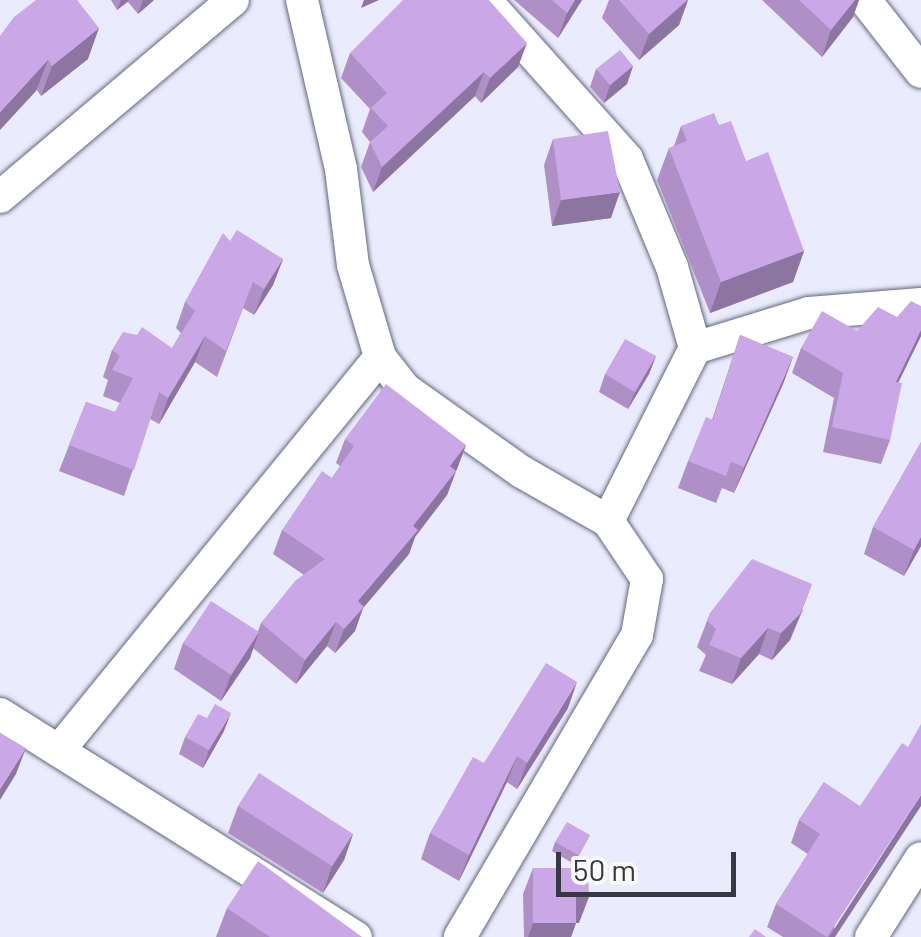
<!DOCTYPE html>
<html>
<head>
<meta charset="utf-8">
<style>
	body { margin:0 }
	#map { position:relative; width:921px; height:937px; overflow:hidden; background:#eaecfd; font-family:Barlow,sans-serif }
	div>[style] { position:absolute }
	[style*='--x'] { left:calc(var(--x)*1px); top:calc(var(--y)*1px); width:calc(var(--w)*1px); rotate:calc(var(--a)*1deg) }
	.roads { filter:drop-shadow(0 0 2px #64667e) drop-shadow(0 0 2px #64667e) }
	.minor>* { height:32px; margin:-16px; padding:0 16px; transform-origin:16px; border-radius:16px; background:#fff }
	.wall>* { inset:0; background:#ae90c6 }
	.shaded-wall>* { inset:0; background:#8d75a1 }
	.building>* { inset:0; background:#caa7e6 }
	span { translate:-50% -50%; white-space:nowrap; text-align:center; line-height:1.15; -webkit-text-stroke:8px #fafafa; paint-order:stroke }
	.scale { position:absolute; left:556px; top:852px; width:180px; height:45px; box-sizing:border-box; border:5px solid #373843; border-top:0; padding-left:12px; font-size:30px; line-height:35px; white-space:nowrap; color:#373843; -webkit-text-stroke:8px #fafafa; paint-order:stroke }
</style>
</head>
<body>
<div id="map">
	<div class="roads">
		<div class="minor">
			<div style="--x:302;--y:0;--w:173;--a:77"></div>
			<div style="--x:341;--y:169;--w:97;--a:82.9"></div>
			<div style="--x:353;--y:265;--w:96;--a:73.6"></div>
			<div style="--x:380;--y:357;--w:41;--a:52"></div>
			<div style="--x:405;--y:389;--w:143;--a:35.4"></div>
			<div style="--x:522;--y:472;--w:99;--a:29.7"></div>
			<div style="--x:608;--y:521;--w:70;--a:56.1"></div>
			<div style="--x:647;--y:579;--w:57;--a:100.1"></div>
			<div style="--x:637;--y:635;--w:350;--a:120.4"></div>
			<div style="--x:485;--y:0;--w:213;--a:48.2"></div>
			<div style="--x:627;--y:159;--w:117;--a:67.4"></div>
			<div style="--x:672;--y:267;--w:84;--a:74.1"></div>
			<div style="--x:865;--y:0;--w:91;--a:52.1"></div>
			<div style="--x:0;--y:197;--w:305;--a:-40.2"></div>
			<div style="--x:608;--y:521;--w:194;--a:-63.3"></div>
			<div style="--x:695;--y:348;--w:119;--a:-17.1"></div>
			<div style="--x:809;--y:313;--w:112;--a:-4.6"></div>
			<div style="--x:0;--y:714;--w:420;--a:32.1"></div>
			<div style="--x:60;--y:749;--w:506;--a:-50.77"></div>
			<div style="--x:871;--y:937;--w:93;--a:-57.7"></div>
		</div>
	</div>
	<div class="wall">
		<div style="clip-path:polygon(111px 0,154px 0,138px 14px,128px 2px,117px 10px)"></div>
		<div style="clip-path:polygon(514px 0,582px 0,558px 38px)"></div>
		<div style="clip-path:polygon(609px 0,688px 0,679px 25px,639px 60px,602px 18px)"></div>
		<div style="clip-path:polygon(762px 0,859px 0,853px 17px,822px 57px)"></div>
		<div style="clip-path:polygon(0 36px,88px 59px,41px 96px)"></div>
		<div style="clip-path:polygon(350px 53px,518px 67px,481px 103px,475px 96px,373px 192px,361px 167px,370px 142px,362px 132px,370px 109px,341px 78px)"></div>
		<div style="clip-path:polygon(633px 66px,627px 84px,604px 103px,590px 87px,596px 69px)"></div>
		<div style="clip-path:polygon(719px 125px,804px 251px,793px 282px,710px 313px,657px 180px,669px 148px,674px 146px,681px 126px)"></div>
		<div style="clip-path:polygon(553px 139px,611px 218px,552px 226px,544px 165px)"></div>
		<div style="clip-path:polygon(230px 241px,283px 259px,273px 285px,254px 315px,243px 308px,217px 377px,195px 362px,159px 424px,150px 419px,124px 496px,59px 471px,86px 402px,115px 412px,120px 403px,103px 396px,108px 380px,103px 377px,112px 350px,172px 348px,181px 333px,176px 328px,185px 302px)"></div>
		<div style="clip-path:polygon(921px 306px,921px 336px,898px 382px,890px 440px,881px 464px,823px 452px,834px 398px,792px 373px,801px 348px,857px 331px,897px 317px)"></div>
		<div style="clip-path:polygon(740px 335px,793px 357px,783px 384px,734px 493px,722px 488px,716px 503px,678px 488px,688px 461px,712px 420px)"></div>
		<div style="clip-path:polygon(656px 356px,649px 374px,628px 409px,599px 392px,605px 374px)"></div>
		<div style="clip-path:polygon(345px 439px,466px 445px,447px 495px,415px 537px,409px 554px,363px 608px,355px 631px,335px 653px,327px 646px,296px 684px,253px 648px,250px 658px,221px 701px,174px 669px,183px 643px,258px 631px,261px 623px,304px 575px,273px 554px,282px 530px,332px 478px,340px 466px,336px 463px)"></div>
		<div style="clip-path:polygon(921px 442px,921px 546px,904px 576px,864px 554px,873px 527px)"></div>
		<div style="clip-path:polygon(803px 610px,790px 640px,772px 660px,759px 654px,732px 684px,699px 671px,706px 655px,697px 647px,710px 613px)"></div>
		<div style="clip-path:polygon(568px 708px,517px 789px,507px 782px,459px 881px,421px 859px,430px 833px,484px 763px)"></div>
		<div style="clip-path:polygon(224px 731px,203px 768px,179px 754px,185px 737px)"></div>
		<div style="clip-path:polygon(824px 782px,835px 937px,783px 937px,767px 927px,776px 904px,808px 854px,791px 843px,799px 820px)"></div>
		<div style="clip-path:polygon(238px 806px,353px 834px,344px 860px,323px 893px,228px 833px)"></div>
		<div style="clip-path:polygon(590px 835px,574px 864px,552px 851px,555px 842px)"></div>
		<div style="clip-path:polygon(533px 868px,579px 923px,576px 923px,571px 937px,524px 937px,523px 894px)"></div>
		<div style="clip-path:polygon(227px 908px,362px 937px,216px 937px)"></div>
	</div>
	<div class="shaded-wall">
		<div style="clip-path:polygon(121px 0,129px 0,117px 10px)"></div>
		<div style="clip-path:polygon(143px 0,154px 0,138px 14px)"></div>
		<div style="clip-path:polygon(364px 0,379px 0,361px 8px)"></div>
		<div style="clip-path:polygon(575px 0,582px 0,558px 38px,567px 13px)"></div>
		<div style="clip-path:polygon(688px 0,679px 25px,639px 60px,649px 34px)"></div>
		<div style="clip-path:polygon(855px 0,859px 0,853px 17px,822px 57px,831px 30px)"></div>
		<div style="clip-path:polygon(99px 28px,88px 59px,41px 96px,52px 66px)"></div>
		<div style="clip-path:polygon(527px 43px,518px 67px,481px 103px,490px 78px)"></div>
		<div style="clip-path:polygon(48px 60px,36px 91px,0 130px,0 112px)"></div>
		<div style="clip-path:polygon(633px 66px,627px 84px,604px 103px,610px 85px)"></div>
		<div style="clip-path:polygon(484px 72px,475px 96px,373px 192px,382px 167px)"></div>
		<div style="clip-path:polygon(620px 192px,611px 218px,552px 226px,561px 200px)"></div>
		<div style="clip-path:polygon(804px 251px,793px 282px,710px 313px,721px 282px)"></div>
		<div style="clip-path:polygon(283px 259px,273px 285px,254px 315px,264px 289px)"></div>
		<div style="clip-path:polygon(921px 330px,921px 336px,887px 406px,896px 382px)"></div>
		<div style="clip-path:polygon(205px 336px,195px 362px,159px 424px,168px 398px)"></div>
		<div style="clip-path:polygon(656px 356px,649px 374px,628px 409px,635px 392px)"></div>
		<div style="clip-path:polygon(793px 357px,783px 384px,734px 493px,744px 467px)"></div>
		<div style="clip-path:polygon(466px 445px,457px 469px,451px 478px,456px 471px,447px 495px,415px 537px,409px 554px,363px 608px,355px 631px,335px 653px,344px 629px,358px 601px,413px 526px,450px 466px)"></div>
		<div style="clip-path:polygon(921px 537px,921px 546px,904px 576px,914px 550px)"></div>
		<div style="clip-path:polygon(812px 584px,790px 640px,772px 660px,781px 633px)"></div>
		<div style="clip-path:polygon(336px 622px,327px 646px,296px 684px,305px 660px)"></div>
		<div style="clip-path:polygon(768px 628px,759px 654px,732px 684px,741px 658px)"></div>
		<div style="clip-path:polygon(259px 632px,250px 658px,221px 701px,231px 675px)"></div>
		<div style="clip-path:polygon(577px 682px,568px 708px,517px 789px,527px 763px)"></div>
		<div style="clip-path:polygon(231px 713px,224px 731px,203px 768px,209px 750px)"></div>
		<div style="clip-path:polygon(26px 748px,16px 774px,0 800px,0 789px)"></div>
		<div style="clip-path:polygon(517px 756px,507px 782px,459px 881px,469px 855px)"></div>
		<div style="clip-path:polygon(921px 795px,921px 806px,835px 937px,829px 937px)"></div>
		<div style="clip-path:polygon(353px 834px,344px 860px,323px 893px,332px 866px)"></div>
		<div style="clip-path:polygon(576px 897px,589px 897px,579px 923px,566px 923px)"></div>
		<div style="clip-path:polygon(533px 923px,576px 923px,571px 937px,528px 937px)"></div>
	</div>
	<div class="building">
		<div style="clip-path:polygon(36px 0,77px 0,99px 28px,52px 66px,48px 60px,0 112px,0 36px,14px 17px)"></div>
		<div style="clip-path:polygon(403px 0,489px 0,527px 43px,490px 78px,484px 72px,382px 167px,370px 142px,388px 126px,371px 108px,387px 93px,350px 53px)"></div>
		<div style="clip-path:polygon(552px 0,575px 0,567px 13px)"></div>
		<div style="clip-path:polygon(619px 0,687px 0,649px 34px)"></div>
		<div style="clip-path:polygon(799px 0,855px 0,831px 30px)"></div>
		<div style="clip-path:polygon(620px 50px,633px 66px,610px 85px,596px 69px)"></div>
		<div style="clip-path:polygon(714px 113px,719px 125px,731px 121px,746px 161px,768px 152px,804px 251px,721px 282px,669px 148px,687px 141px,681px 126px)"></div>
		<div style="clip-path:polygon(608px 131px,620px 192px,561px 200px,553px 139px)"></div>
		<div style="clip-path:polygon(237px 230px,283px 259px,264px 289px,253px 282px,226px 351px,205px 336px,168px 398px,159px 392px,134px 470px,69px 445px,86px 402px,115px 412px,133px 378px,112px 370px,120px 356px,112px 350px,123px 332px,137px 335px,142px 327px,172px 348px,195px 311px,185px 302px,223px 233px,230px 241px)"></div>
		<div style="clip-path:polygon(911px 301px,921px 306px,921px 330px,896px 382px,902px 383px,890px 440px,832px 427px,843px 373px,801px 348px,822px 311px,857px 331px,878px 307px,897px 317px)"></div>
		<div style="clip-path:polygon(740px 335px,793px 357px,744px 467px,731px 462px,726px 476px,688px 461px,706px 417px,713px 420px)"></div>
		<div style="clip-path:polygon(625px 339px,656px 356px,635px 392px,605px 374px)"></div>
		<div style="clip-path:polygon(386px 384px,466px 445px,450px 466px,456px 471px,413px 526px,418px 530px,358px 601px,364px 607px,344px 629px,336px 622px,305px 660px,261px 623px,295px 581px,325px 559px,282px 530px,322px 471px,332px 478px,354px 446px,345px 439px)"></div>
		<div style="clip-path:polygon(921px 442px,921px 537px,914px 550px,873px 527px)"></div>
		<div style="clip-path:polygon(752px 559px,812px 584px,800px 614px,781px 633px,768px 628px,741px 658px,709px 645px,716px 629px,707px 621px,710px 613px)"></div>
		<div style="clip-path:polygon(211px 601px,259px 632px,231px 675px,183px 643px)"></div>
		<div style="clip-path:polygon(546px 663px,577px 682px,527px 763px,517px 756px,469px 855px,430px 833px,473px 757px,484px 763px)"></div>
		<div style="clip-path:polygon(215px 704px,231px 713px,209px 750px,185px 737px,198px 714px,207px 718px)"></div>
		<div style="clip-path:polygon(921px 724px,921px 795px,827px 937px,776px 904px,820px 834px,799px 820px,824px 782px,860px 806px,902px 743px,908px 747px)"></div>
		<div style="clip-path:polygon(0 733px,26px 748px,0 789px)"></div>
		<div style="clip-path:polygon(259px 773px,353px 834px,332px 866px,238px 806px)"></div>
		<div style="clip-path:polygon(567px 822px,590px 835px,578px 855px,555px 842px)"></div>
		<div style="clip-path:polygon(258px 861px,362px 937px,270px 937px,227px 908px)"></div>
		<div style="clip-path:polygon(533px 868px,588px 868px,589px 897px,576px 897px,576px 923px,533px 923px)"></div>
		<div style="clip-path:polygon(755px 929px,766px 937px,749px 937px)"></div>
	</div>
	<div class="scale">50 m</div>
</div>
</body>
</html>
